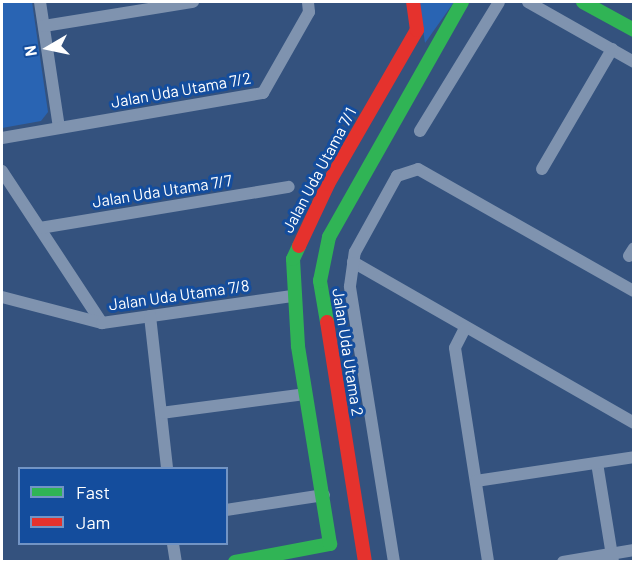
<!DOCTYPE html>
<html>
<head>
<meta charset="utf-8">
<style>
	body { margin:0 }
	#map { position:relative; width:635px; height:563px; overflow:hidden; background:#34527e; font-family:Barlow,sans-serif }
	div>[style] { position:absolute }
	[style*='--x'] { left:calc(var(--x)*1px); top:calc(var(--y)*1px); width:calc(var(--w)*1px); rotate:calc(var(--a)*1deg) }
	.green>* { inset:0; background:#2964b3 }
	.street>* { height:12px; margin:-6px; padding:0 6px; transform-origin:6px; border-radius:6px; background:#7f93af }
	.fast>* { height:14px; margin:-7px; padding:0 7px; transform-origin:7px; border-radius:7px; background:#30b455 }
	.jam>* { height:14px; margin:-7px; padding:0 7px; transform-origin:7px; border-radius:7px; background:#e5322d }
	span { translate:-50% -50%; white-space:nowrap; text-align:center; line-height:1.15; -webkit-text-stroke:6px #144d9d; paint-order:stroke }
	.street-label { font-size:16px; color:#fff }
	.frame { position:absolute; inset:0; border:3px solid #fff; pointer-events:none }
	.legend { position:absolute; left:18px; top:467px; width:210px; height:78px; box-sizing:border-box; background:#144d9d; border:2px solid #7294c4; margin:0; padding:8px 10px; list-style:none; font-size:18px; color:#fff }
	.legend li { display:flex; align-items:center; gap:12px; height:30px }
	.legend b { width:30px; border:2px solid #7294c4 }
	.north { position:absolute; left:18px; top:18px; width:60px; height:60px; -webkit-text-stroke:4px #144d9d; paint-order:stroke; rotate:261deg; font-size:16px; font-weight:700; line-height:24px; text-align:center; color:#fff }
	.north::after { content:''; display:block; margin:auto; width:21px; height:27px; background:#fff; clip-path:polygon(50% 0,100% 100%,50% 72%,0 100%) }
</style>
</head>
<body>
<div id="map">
	<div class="green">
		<div style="clip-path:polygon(2px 2px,32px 2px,48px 112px,41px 121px,2px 128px)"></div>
		<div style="clip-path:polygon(419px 2px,454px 2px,425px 43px)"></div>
	</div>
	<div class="street">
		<div style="--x:40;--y:2;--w:127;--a:81.4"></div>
		<div style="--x:528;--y:2;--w:122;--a:29.5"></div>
		<div style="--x:44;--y:26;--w:151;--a:-9.2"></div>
		<div style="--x:420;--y:131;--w:151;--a:-58.5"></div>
		<div style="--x:2;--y:138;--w:265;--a:-9.8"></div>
		<div style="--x:263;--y:93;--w:93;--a:-60.4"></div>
		<div style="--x:309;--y:12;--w:10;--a:-96"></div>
		<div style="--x:542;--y:169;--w:139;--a:-59.7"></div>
		<div style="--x:2;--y:171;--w:182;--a:56.7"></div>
		<div style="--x:40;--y:228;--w:252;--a:-9.4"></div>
		<div style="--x:629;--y:256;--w:9;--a:-58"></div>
		<div style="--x:353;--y:262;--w:324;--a:29.8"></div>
		<div style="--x:2;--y:297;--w:103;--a:14.6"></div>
		<div style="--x:102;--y:323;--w:192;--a:-8.1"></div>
		<div style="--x:150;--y:316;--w:153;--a:83.6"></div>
		<div style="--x:465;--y:328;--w:22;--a:117"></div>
		<div style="--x:455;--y:348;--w:217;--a:81.2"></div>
		<div style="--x:161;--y:413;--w:145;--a:-7.5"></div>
		<div style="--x:597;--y:463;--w:100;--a:80.8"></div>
		<div style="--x:476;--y:481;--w:160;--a:-8.6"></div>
		<div style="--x:226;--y:510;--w:99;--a:-8.7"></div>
		<div style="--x:173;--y:544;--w:18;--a:81"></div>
		<div style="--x:394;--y:562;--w:279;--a:-99.1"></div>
		<div style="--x:350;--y:286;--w:34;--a:-82"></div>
		<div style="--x:355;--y:252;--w:87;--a:-61.1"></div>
		<div style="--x:397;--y:176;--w:22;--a:-18"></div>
		<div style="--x:418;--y:169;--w:248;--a:29.5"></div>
		<div style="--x:563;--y:562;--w:72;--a:-9.6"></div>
	</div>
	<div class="fast">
		<div style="--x:583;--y:2;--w:58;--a:28.8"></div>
		<div style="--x:327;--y:322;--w:42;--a:-99.7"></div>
		<div style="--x:320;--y:281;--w:45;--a:-78.4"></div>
		<div style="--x:329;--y:237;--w:270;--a:-60.5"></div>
		<div style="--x:235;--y:562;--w:97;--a:-10.7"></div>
		<div style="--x:330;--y:544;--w:201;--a:-99.2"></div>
		<div style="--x:298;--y:346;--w:87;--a:-93.3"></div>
		<div style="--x:293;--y:259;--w:14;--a:-65"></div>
	</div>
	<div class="jam">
		<div style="--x:299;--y:246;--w:68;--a:-64.9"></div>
		<div style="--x:328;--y:184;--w:178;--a:-60"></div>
		<div style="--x:417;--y:30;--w:28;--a:-98"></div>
		<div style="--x:327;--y:322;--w:243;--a:81"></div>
	</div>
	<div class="street-label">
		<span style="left:181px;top:90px;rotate:-10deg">Jalan Uda Utama 7/2</span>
		<span style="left:319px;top:170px;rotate:-62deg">Jalan Uda Utama 7/1</span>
		<span style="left:162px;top:191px;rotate:-9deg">Jalan Uda Utama 7/7</span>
		<span style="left:179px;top:295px;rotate:-8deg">Jalan Uda Utama 7/8</span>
		<span style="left:348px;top:352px;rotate:81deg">Jalan Uda Utama 2</span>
	</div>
	<div class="frame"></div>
	<ul class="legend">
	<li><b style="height:8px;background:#30b455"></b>Fast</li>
	<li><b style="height:8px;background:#e5322d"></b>Jam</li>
	</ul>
	<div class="north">N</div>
</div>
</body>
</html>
